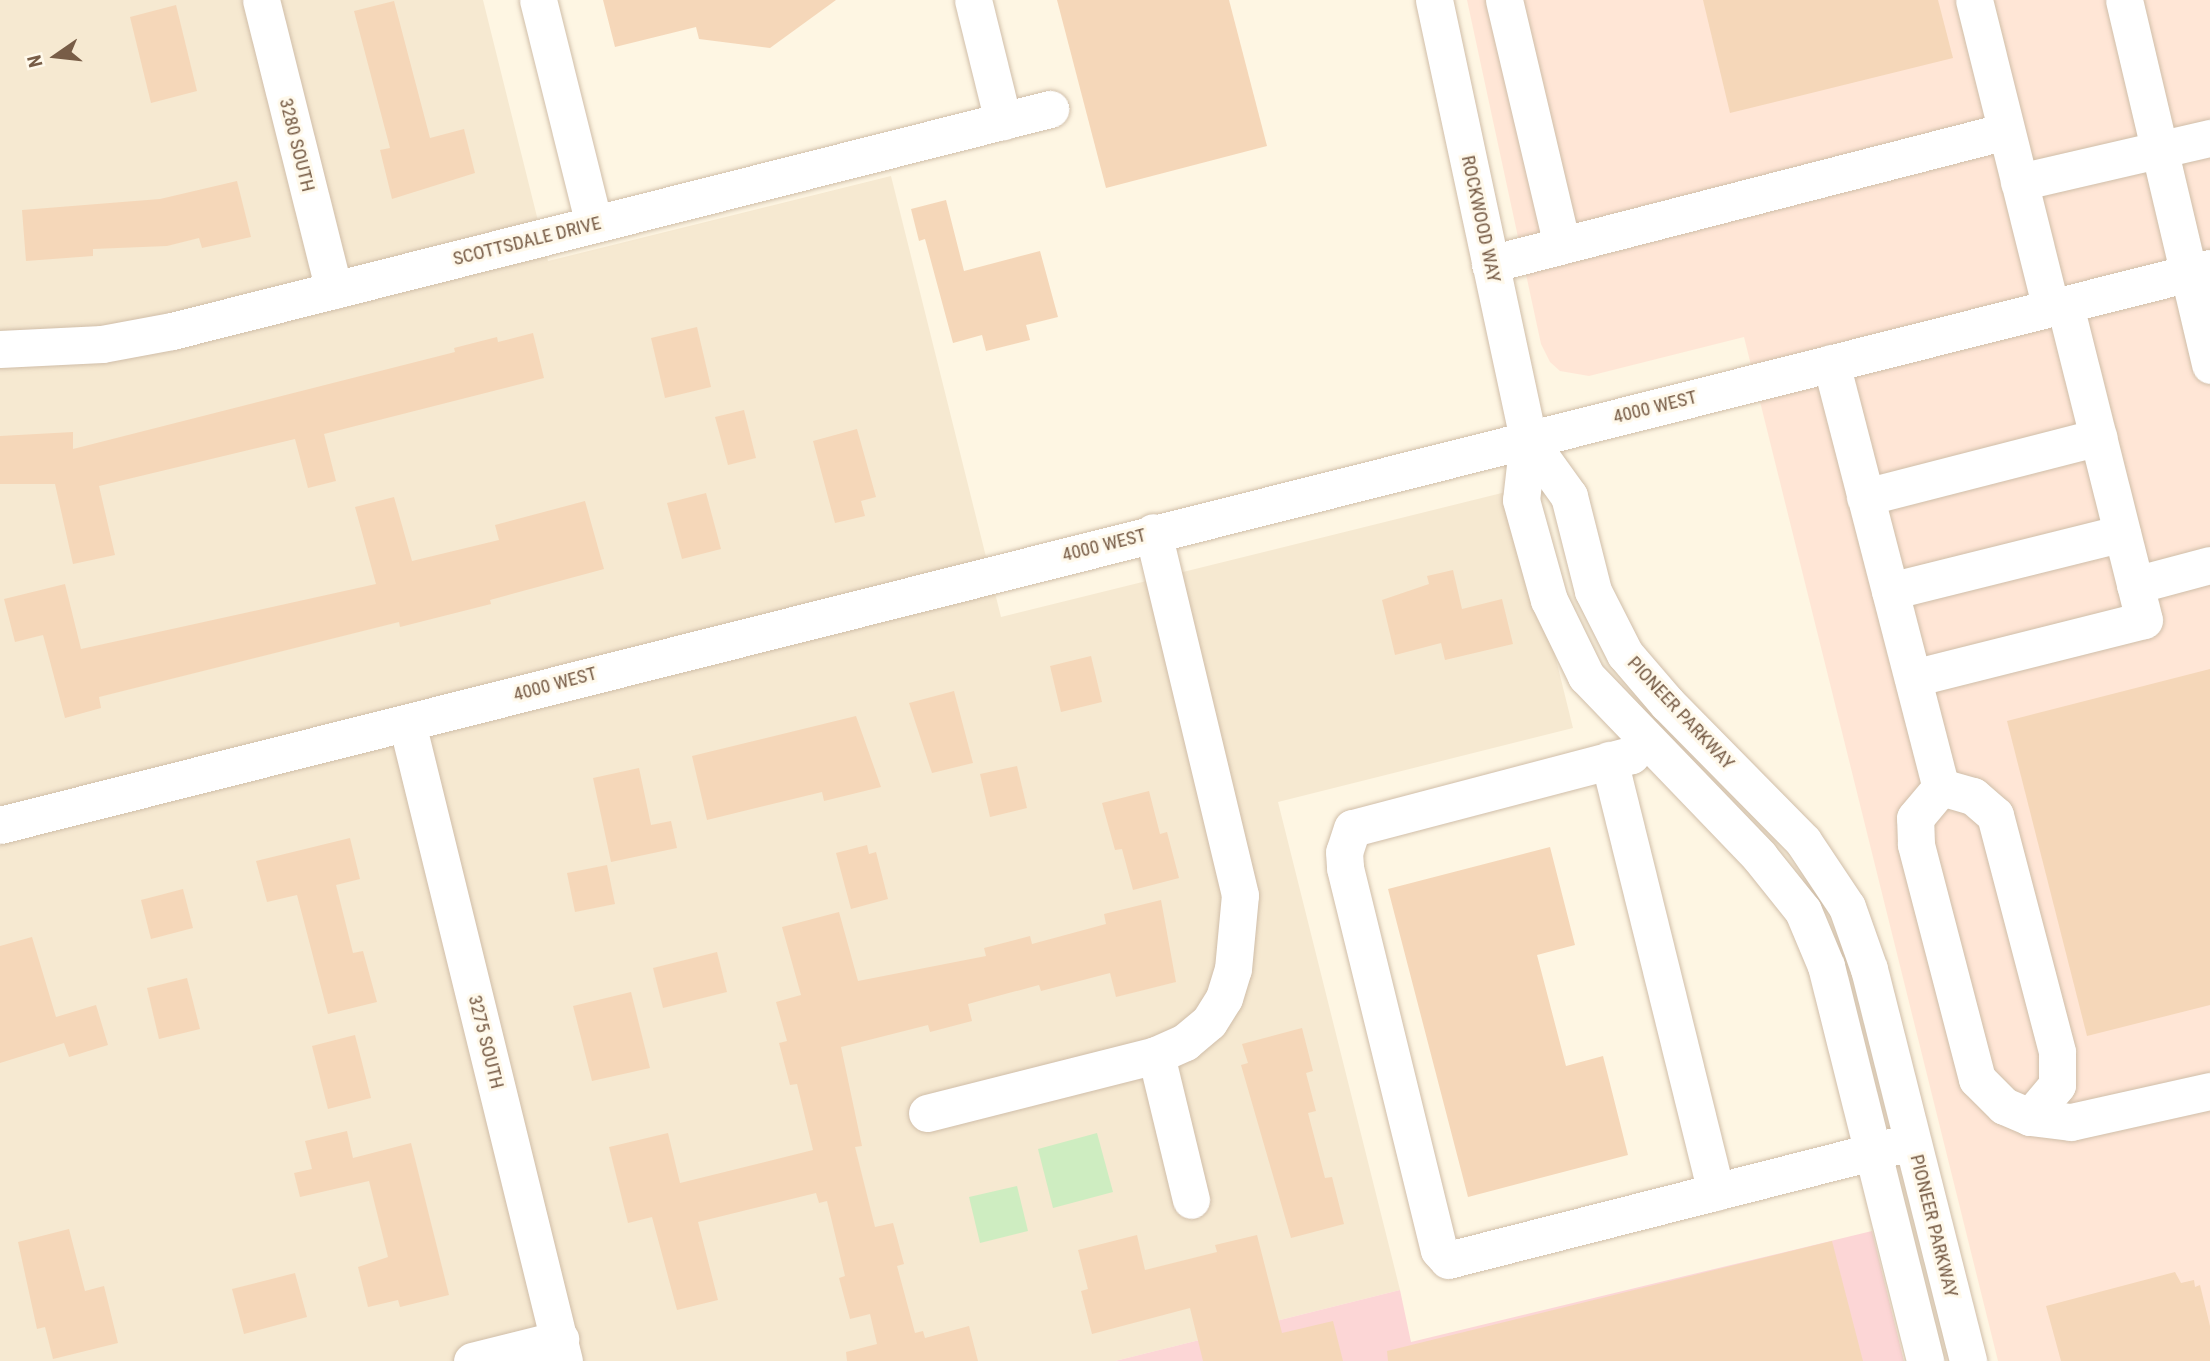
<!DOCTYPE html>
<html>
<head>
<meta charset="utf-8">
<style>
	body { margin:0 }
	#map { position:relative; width:2210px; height:1361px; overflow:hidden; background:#fef6e3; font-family:"Roboto Condensed",sans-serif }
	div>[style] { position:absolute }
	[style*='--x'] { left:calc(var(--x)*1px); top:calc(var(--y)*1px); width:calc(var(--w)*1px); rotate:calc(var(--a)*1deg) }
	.residential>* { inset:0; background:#f6e9d1 }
	.commercial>* { inset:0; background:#ffe6d6 }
	.medical>* { inset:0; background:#fcd6d6 }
	.green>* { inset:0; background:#ceedc1 }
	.building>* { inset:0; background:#f5d7b9 }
	.roads { filter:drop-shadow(0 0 2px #d0bea9) drop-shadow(0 0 2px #d0bea9) }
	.minor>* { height:37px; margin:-18.5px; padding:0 18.5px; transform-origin:18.5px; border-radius:18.5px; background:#fff }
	span { translate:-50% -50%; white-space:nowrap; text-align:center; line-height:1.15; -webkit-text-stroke:6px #fff9eb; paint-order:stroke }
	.street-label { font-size:19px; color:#785d47 }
	.north { position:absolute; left:21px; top:21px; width:70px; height:70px; -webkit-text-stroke:5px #fff9eb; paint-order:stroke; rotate:256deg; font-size:19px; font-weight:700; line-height:28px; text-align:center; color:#785d47 }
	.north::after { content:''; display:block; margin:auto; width:24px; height:32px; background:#785d47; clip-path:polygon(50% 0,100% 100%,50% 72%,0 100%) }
</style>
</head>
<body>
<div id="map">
	<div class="residential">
		<div style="clip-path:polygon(0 0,483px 0,548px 261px,891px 176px,1001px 617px,1514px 490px,1573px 728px,1278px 802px,1400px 1290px,1115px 1361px,0 1361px)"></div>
	</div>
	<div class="commercial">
		<div style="clip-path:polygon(1467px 0,2210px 0,2210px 1361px,1998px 1361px,1744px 337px,1589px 376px,1560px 371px,1550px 362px,1541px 344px)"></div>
	</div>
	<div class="medical">
		<div style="clip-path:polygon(1872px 1231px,1904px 1361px,1115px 1361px,1400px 1290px,1411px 1342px)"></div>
	</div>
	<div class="green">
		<div style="clip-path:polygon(1097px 1133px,1113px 1192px,1053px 1208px,1038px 1149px)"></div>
		<div style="clip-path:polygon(1017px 1186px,1028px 1231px,980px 1243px,969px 1197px)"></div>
	</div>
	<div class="building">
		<div style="clip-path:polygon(603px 0,836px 0,770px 48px,699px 39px,696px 27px,615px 47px)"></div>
		<div style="clip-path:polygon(1057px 0,1229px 0,1267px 146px,1106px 188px)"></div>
		<div style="clip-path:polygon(1703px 0,1938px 0,1953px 58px,1730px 113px)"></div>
		<div style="clip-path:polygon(394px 1px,430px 138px,464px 129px,475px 173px,392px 199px,380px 150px,390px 148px,354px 11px)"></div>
		<div style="clip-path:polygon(176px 5px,197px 91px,151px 103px,130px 17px)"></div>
		<div style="clip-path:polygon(237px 181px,251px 237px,202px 248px,199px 238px,167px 246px,93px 249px,93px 256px,26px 261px,22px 210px,160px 199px)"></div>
		<div style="clip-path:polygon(946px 200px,964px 271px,1040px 251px,1058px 317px,1026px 325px,1030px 340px,986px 351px,982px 335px,953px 343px,925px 239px,919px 241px,911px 209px)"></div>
		<div style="clip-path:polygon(697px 327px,711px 387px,665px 398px,651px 338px)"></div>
		<div style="clip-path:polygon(533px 333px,544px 378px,324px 434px,336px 481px,308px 488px,295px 439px,99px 486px,115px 555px,73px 564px,55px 484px,0 484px,0 436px,73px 432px,73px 449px,455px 352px,454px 348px,497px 337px,498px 342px)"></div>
		<div style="clip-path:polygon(744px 410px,756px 458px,728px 465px,715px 417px)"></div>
		<div style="clip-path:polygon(857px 429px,876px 497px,861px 501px,865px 516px,835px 523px,813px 441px)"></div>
		<div style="clip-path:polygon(706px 493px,721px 549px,682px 559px,667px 503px)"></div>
		<div style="clip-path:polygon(394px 497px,412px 561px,499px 540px,495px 525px,585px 501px,604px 569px,490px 600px,491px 604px,400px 627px,399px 622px,99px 697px,101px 708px,65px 718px,43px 635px,15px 642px,4px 599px,65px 584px,81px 649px,376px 584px,355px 507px)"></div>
		<div style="clip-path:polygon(1453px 570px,1462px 609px,1502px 599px,1513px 644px,1445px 660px,1441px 643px,1395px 655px,1382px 600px,1429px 584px,1427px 576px)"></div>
		<div style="clip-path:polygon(1091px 656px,1102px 702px,1061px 712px,1050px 666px)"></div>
		<div style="clip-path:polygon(2210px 669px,2210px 1005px,2087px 1036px,2007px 721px)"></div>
		<div style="clip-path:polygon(954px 691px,973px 763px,932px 773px,909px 703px)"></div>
		<div style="clip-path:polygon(856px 716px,881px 787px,824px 801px,822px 792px,707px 820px,692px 756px)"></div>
		<div style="clip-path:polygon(1017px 766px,1027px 808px,990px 817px,980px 774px)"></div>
		<div style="clip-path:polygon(639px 768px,651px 825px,671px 821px,677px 848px,611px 862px,593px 778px)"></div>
		<div style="clip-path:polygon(1149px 791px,1160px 834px,1167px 832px,1179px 878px,1133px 890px,1122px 849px,1115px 850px,1102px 803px)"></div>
		<div style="clip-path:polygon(350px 838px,360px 879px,336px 885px,353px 953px,363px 951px,377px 1002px,328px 1014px,297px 895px,267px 902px,256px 861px)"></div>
		<div style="clip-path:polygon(867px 845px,869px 854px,876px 852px,888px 899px,851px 909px,836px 853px)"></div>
		<div style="clip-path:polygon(1550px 847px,1575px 945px,1537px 955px,1566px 1066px,1603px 1056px,1628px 1155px,1468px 1197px,1388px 889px)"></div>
		<div style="clip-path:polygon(607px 865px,615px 904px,575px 912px,567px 873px)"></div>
		<div style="clip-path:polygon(183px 889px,193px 928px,151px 939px,141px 900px)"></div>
		<div style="clip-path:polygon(1161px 900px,1176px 982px,1116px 997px,1110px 973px,1041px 991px,1039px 985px,968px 1004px,972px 1021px,930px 1032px,928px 1025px,841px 1047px,862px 1146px,855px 1147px,875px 1227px,893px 1223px,904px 1264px,897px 1266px,915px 1333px,923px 1331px,925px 1338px,969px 1326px,978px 1361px,847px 1361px,846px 1352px,877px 1344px,870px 1314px,850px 1319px,839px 1278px,845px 1276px,827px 1201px,819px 1203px,816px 1193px,698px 1222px,718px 1300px,677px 1310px,652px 1217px,628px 1223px,609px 1147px,668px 1133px,680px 1183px,813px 1150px,797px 1084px,790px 1085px,779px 1043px,787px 1041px,776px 1002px,801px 995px,782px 927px,839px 912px,858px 981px,986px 956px,984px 948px,1030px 936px,1032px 944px,1106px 924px,1104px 914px)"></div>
		<div style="clip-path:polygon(32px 937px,56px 1017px,96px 1005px,108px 1045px,69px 1057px,64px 1043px,0 1063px,0 946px)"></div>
		<div style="clip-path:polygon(717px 952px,727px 992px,663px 1008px,653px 968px)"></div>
		<div style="clip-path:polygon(187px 978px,200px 1029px,159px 1039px,147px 988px)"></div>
		<div style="clip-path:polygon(631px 992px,650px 1068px,592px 1081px,573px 1006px)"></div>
		<div style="clip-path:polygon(1302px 1028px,1313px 1071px,1306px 1073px,1316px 1111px,1308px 1113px,1325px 1178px,1332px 1177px,1344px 1224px,1291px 1238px,1241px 1065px,1248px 1063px,1242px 1044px)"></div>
		<div style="clip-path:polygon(355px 1035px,371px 1098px,328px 1109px,312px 1046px)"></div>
		<div style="clip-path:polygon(347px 1131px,353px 1158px,411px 1143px,449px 1295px,400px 1307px,398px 1300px,368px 1307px,358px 1267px,388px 1257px,369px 1181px,300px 1197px,294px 1173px,312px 1169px,305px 1141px)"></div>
		<div style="clip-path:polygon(69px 1229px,85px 1291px,104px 1286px,118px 1343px,53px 1359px,45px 1327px,37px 1329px,18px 1242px)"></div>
		<div style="clip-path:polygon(1137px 1235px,1145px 1270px,1217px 1252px,1215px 1245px,1257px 1235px,1282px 1333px,1333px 1321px,1343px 1361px,1203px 1361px,1190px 1308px,1092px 1334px,1081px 1291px,1088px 1289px,1078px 1250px)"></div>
		<div style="clip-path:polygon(1832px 1241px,1863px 1361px,1388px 1361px,1387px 1351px)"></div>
		<div style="clip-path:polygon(2175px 1272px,2181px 1283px,2194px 1280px,2195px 1287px,2200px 1285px,2210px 1326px,2210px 1361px,2061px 1361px,2046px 1306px)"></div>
		<div style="clip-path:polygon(295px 1273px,307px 1317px,244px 1334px,232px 1289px)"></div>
	</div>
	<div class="roads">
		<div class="minor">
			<div style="--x:261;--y:0;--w:299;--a:75.9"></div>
			<div style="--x:538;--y:0;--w:231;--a:76"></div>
			<div style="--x:973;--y:0;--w:125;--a:76.1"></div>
			<div style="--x:1434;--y:0;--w:449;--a:77.9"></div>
			<div style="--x:1528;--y:439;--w:61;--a:96.5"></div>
			<div style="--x:1521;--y:500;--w:104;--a:74.4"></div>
			<div style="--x:1549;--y:600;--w:85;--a:64"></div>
			<div style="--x:1586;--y:676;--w:250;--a:46.1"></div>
			<div style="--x:1759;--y:856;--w:70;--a:51.3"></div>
			<div style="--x:1803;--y:911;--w:60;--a:67.3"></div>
			<div style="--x:1826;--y:966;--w:407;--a:75.9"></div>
			<div style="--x:1504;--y:0;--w:252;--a:76.7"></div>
			<div style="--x:1974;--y:0;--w:317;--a:76"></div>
			<div style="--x:2124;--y:0;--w:375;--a:76.7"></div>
			<div style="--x:2019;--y:182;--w:196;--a:-13"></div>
			<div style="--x:1490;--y:264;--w:533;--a:-14.45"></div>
			<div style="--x:0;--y:349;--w:102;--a:-2.8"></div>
			<div style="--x:102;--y:344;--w:71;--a:-10.5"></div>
			<div style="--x:172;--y:331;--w:906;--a:-14.19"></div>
			<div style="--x:1831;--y:363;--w:438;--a:75.5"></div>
			<div style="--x:1528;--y:439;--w:70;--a:54.3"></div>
			<div style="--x:1569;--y:496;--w:98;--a:75.8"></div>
			<div style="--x:1593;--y:591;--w:71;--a:63.1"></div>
			<div style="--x:1625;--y:654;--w:65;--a:49.4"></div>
			<div style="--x:1667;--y:703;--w:194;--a:45.4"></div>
			<div style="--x:1803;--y:841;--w:79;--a:56.3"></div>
			<div style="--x:1847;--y:907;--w:66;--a:70.5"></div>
			<div style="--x:1869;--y:969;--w:404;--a:75.8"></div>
			<div style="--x:1865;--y:497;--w:241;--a:-14.4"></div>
			<div style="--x:2135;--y:585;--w:78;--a:-14.9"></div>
			<div style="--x:1890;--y:591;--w:239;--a:-14"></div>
			<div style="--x:1913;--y:678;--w:238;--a:-14.1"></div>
			<div style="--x:2144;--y:620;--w:325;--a:-104.1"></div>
			<div style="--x:407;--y:723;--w:657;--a:76.18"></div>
			<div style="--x:1645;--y:740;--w:21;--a:133"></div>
			<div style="--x:1631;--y:755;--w:288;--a:165.3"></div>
			<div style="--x:1352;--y:828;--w:25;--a:108"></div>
			<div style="--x:1344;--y:852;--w:16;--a:86"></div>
			<div style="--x:1345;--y:868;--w:393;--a:76.2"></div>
			<div style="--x:1439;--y:1250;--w:13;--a:48"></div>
			<div style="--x:1448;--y:1260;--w:479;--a:-14.3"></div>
			<div style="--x:1609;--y:760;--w:445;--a:76.1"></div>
			<div style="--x:1941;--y:787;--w:33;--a:16"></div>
			<div style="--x:1973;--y:796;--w:29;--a:41"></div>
			<div style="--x:1995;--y:815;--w:245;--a:75.3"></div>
			<div style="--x:2057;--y:1052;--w:33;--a:90"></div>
			<div style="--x:2057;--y:1085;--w:42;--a:130.2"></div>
			<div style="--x:2030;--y:1117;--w:28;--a:-157"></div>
			<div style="--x:2004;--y:1106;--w:38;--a:-135"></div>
			<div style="--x:1977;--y:1079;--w:243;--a:-104.6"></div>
			<div style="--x:1916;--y:844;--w:26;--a:-92"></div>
			<div style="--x:1915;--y:818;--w:40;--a:-50"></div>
			<div style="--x:0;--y:825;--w:2279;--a:-14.15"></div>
			<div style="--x:1156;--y:1055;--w:149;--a:76.4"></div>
			<div style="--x:927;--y:1113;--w:236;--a:-14.2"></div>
			<div style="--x:1156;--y:1055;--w:32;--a:-24"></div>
			<div style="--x:1185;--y:1042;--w:31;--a:-40"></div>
			<div style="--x:1209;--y:1022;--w:28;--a:-58"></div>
			<div style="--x:1224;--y:998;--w:30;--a:-73"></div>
			<div style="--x:1233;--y:969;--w:74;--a:-84.6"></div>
			<div style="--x:1240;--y:895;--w:373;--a:-103.5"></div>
			<div style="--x:2030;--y:1117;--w:41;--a:7"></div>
			<div style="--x:2071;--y:1122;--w:142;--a:-12.6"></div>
			<div style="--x:472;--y:1361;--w:91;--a:-14"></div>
		</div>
	</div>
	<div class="street-label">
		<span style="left:297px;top:145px;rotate:76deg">3280 SOUTH</span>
		<span style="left:1481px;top:219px;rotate:78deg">ROCKWOOD WAY</span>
		<span style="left:527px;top:241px;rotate:-14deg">SCOTTSDALE DRIVE</span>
		<span style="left:1655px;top:407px;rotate:-14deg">4000 WEST</span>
		<span style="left:1104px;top:545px;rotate:-14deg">4000 WEST</span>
		<span style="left:555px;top:684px;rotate:-15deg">4000 WEST</span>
		<span style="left:1681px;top:713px;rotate:47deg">PIONEER PARKWAY</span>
		<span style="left:486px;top:1042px;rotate:76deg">3275 SOUTH</span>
		<span style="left:1934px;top:1226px;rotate:76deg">PIONEER PARKWAY</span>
	</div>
	<div class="north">N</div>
</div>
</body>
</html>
